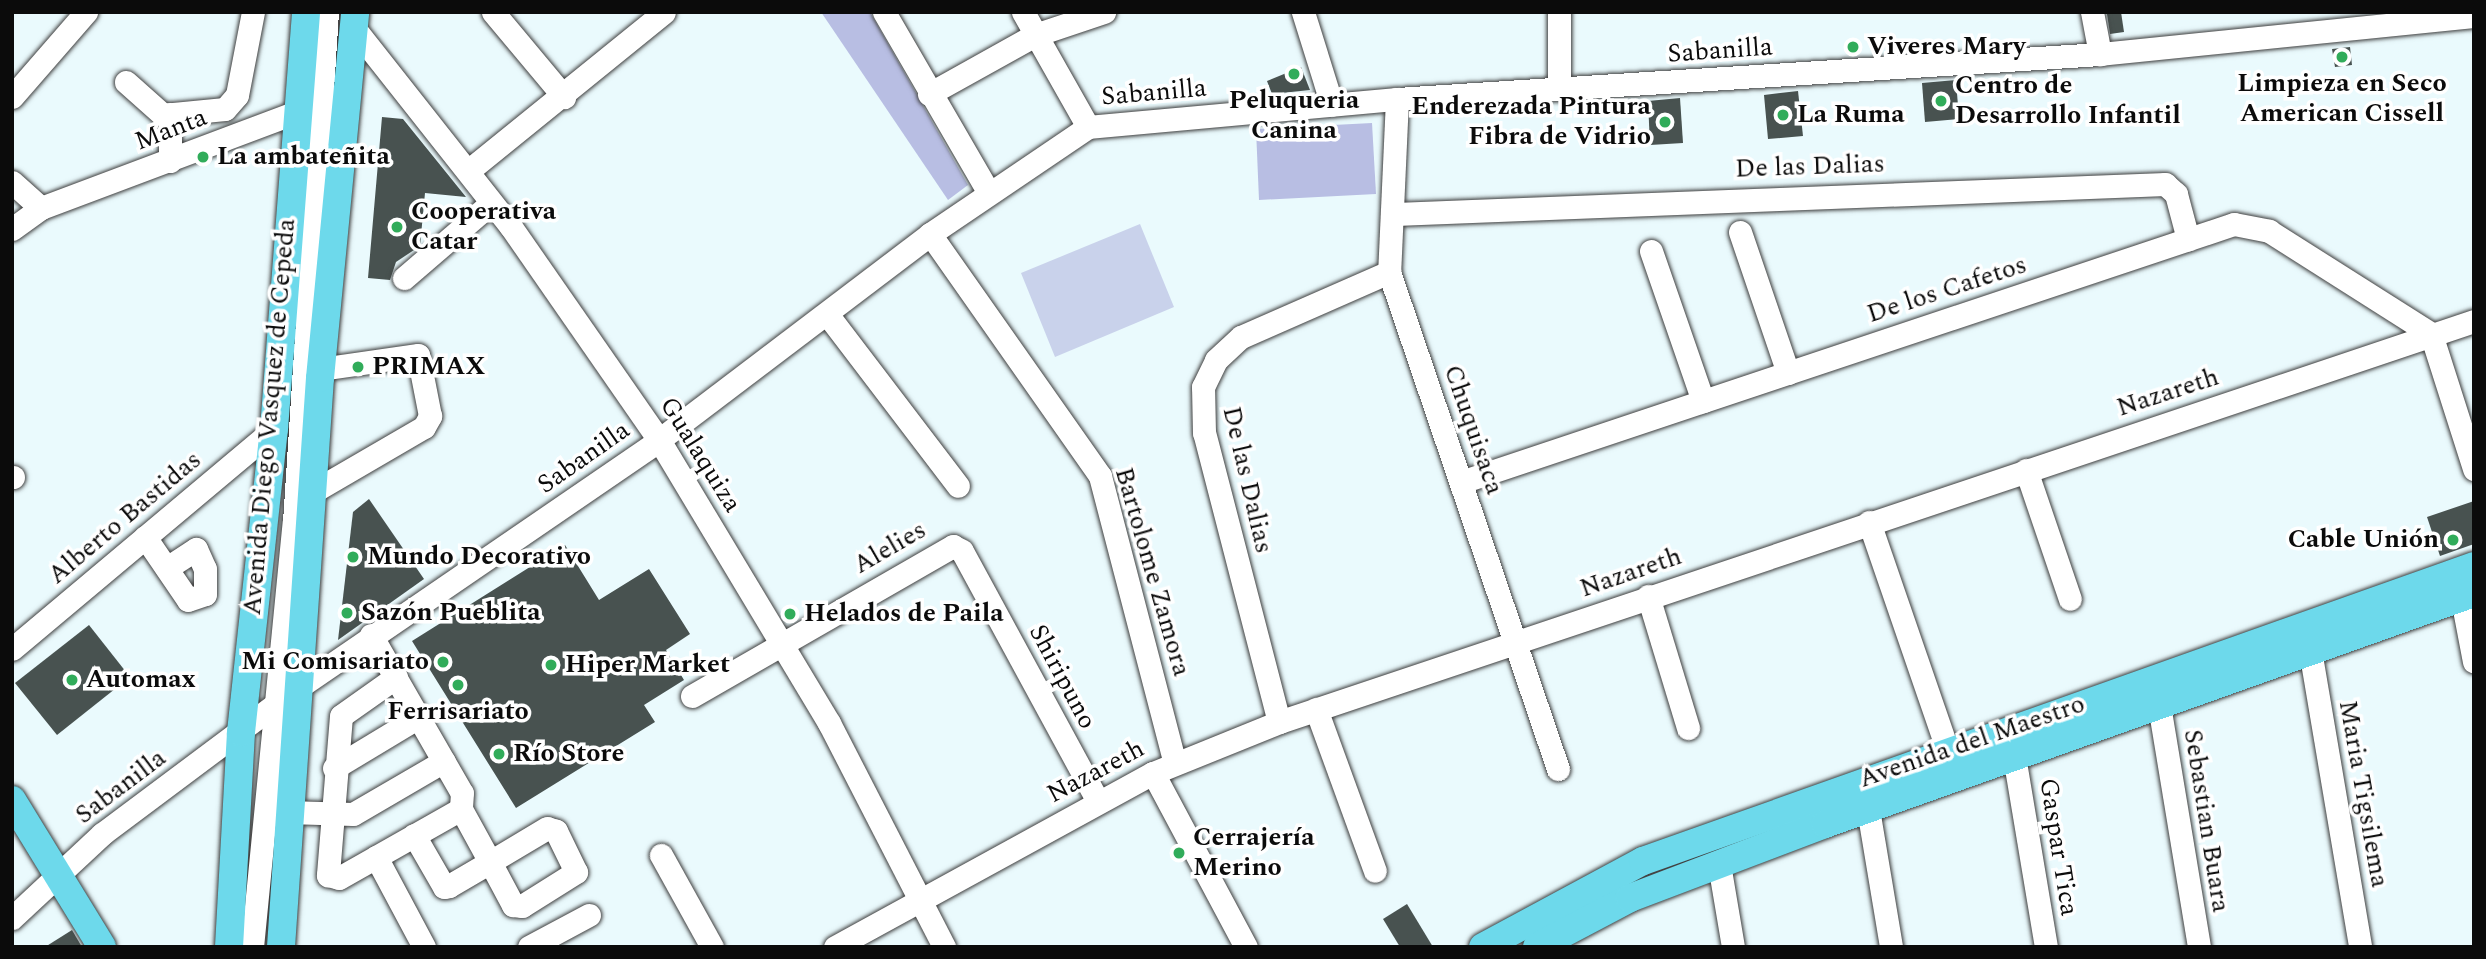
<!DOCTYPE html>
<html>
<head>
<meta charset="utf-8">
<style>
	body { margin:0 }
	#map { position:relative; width:2486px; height:959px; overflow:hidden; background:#eafafd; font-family:Spectral,serif }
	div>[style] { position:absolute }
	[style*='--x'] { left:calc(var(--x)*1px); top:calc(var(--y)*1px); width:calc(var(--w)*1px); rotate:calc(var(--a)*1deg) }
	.green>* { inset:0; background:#b8bee3 }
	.pitch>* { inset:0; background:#c9d2eb }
	.building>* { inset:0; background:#485250 }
	.roads { filter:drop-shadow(0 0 2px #3e3e3e) drop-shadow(0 0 2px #3e3e3e) }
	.minor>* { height:23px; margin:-11.5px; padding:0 11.5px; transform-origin:11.5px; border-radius:11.5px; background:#fff }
	.major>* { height:28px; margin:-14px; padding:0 14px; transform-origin:14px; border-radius:14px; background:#6dd9eb }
	.dots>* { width:19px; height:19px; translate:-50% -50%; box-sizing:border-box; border:4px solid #fff; border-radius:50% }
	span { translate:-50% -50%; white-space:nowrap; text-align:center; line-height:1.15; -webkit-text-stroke:7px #fff; paint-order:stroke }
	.poi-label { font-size:26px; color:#0b0b0b; font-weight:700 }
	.left { translate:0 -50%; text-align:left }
	.right { translate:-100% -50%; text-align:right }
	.street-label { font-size:26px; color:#0b0b0b }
	.frame { position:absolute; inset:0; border:14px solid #0b0b0b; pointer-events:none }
</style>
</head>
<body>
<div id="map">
	<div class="green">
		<div style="clip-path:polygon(821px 12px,870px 12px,968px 185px,948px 200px)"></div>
		<div style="clip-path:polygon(1372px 123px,1376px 194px,1259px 200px,1256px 129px)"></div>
	</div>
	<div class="pitch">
		<div style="clip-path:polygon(1140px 224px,1174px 307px,1055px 357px,1021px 273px)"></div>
	</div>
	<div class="building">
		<div style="clip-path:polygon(2121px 12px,2124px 32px,2110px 34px,2107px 14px)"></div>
		<div style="clip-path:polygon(2350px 47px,2352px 65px,2335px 67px,2332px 49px)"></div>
		<div style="clip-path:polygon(1301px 67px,1310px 90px,1272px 94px,1267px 81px)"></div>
		<div style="clip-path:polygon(1956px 80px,1959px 119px,1925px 122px,1922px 83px)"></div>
		<div style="clip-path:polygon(1798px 91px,1803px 136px,1768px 139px,1764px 95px)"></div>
		<div style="clip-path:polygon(1680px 98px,1683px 143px,1650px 145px,1648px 101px)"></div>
		<div style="clip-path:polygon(382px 117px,403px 119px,466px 197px,425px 193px,420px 246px,396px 262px,390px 280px,368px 278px)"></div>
		<div style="clip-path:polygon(369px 499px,424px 579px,338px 640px,353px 512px)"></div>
		<div style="clip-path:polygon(2474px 501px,2474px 544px,2440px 556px,2427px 517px)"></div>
		<div style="clip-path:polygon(565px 545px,599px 600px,649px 569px,690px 634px,666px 650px,684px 680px,644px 705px,655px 722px,516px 808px,412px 641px)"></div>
		<div style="clip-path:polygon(89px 625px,130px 677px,57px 735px,15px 683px)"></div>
		<div style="clip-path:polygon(1407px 904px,1433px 947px,1400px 947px,1383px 919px)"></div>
		<div style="clip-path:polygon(72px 930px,82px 947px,45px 947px)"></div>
	</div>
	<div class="roads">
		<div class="minor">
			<div style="--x:493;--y:12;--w:111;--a:50.1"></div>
			<div style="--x:884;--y:12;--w:209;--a:59.9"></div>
			<div style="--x:1023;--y:12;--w:132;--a:60.5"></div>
			<div style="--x:1303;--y:12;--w:97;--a:72.7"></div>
			<div style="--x:1559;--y:12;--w:77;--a:90"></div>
			<div style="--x:2092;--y:12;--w:43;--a:79.2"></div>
			<div style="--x:354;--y:28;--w:253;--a:51.7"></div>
			<div style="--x:511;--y:227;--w:259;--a:55.2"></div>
			<div style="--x:659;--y:440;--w:330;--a:59"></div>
			<div style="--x:829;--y:723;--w:252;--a:62.8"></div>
			<div style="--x:126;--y:82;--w:50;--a:41.7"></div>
			<div style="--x:163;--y:115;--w:62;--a:-5.5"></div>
			<div style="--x:225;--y:109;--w:18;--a:-49"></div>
			<div style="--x:237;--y:95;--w:85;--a:-79.1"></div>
			<div style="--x:929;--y:94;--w:121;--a:-29.1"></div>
			<div style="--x:1035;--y:35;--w:73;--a:-18.4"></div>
			<div style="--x:12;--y:97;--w:113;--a:-49"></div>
			<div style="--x:1397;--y:99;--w:173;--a:92.6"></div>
			<div style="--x:1389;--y:272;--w:525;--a:71.22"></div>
			<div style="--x:170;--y:114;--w:47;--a:90"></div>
			<div style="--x:468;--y:171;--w:252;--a:-39"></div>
			<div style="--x:12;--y:182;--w:39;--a:42"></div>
			<div style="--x:1395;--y:214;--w:771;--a:-2.23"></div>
			<div style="--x:2165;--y:184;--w:15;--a:42"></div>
			<div style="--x:2176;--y:194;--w:47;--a:75.1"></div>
			<div style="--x:12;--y:229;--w:36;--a:-36"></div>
			<div style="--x:41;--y:208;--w:290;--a:-20.6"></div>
			<div style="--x:1740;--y:232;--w:149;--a:71.2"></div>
			<div style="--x:930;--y:234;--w:296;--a:54.9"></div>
			<div style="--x:1100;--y:476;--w:297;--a:75.4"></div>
			<div style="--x:1651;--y:251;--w:159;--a:70.9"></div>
			<div style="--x:404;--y:278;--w:113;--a:-40.7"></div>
			<div style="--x:827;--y:314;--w:216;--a:52.7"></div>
			<div style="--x:2431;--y:334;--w:142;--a:72.3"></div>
			<div style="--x:2026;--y:470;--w:136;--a:71.2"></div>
			<div style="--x:12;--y:477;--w:1;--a:0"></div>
			<div style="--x:1461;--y:482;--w:815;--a:-18.46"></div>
			<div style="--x:2234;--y:224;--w:36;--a:11"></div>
			<div style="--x:2269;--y:231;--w:192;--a:32.4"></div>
			<div style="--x:314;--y:491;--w:127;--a:-30.2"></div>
			<div style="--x:424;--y:427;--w:13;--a:-61"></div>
			<div style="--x:430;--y:416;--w:62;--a:-101.1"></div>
			<div style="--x:418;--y:355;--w:98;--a:171.8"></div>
			<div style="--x:1869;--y:522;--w:242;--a:71"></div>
			<div style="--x:145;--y:537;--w:76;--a:55.7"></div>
			<div style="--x:188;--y:600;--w:18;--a:-19"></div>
			<div style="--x:205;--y:594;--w:25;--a:-90"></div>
			<div style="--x:205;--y:569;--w:22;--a:-114"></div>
			<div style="--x:196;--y:549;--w:35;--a:147"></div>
			<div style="--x:2459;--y:583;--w:80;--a:79.2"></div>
			<div style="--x:1648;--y:596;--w:138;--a:73.1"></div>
			<div style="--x:371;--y:635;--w:182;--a:60.1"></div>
			<div style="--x:462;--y:793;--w:16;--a:94"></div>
			<div style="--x:461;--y:809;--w:60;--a:61.3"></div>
			<div style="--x:490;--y:862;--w:49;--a:61.9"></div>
			<div style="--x:513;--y:905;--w:9;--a:6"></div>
			<div style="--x:522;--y:906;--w:64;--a:-32.2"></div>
			<div style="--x:576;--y:872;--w:46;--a:-116"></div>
			<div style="--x:556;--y:831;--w:9;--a:-162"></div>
			<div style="--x:547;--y:828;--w:66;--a:149.2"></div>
			<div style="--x:490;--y:862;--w:48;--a:149.7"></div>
			<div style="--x:449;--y:886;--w:5;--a:169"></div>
			<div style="--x:444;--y:887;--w:60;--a:-120"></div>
			<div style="--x:12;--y:649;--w:342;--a:-40"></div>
			<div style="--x:2310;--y:650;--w:301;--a:80.4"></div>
			<div style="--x:396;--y:677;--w:67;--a:144.7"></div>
			<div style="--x:341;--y:716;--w:160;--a:94.7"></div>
			<div style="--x:328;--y:875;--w:11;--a:15"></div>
			<div style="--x:339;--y:878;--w:140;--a:-29.5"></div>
			<div style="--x:692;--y:696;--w:301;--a:-29.9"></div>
			<div style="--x:953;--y:546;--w:10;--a:29"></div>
			<div style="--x:962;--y:551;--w:285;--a:61.5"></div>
			<div style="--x:2159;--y:705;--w:245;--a:80.6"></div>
			<div style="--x:1316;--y:709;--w:172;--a:70"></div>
			<div style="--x:1279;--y:722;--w:299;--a:-104.5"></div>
			<div style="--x:1204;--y:433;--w:46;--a:-91.2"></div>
			<div style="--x:1203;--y:387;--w:30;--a:-64"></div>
			<div style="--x:1216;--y:360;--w:34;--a:-43"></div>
			<div style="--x:1241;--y:337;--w:162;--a:-23.7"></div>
			<div style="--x:2014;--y:756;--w:194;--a:80.5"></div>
			<div style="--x:334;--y:768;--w:97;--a:-31.1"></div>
			<div style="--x:1153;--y:773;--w:197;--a:61.9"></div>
			<div style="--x:1868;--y:809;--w:140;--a:80.5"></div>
			<div style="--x:287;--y:812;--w:66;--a:1.7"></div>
			<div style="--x:353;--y:814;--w:105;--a:-30.2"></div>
			<div style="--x:661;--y:855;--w:105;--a:61"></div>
			<div style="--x:376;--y:857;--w:102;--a:61.9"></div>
			<div style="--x:1719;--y:864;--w:84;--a:80.4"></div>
			<div style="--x:12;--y:918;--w:123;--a:-43"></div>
			<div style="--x:102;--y:834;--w:242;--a:-36.8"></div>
			<div style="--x:296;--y:689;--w:440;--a:-34.4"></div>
			<div style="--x:659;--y:440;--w:340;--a:-37.2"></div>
			<div style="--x:930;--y:234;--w:191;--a:-34.1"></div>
			<div style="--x:1088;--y:127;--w:310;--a:-5.2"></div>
			<div style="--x:1397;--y:99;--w:704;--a:-3.66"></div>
			<div style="--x:2100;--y:54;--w:376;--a:-5.8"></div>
			<div style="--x:252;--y:947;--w:427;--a:-84.4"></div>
			<div style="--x:294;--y:522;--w:511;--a:-86.3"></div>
			<div style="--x:529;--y:947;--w:68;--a:-28.1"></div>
			<div style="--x:835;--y:947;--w:362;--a:-28.7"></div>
			<div style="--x:1153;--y:773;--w:136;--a:-22"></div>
			<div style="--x:1279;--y:722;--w:1260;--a:-18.55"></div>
		</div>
		<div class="major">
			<div style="--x:12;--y:800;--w:172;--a:58.5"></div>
			<div style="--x:229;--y:947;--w:215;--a:-86.8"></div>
			<div style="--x:241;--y:732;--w:305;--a:-83.8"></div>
			<div style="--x:274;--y:429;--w:418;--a:-85.6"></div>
			<div style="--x:281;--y:947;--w:570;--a:-86.08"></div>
			<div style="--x:320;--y:378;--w:368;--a:-84.5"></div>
			<div style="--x:1483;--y:947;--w:182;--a:-28.3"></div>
			<div style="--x:1643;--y:861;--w:882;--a:-19.54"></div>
			<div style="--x:1537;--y:947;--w:105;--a:-27.8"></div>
			<div style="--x:1630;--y:898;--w:209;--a:-20.8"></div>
			<div style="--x:1825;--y:824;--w:689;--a:-19.59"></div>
		</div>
	</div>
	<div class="dots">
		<div style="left:1853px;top:47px;background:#31ac5a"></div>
		<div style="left:2342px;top:57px;background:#31ac5a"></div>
		<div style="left:1294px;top:74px;background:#31ac5a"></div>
		<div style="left:1941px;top:101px;background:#31ac5a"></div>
		<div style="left:1783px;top:115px;background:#31ac5a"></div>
		<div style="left:1665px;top:122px;background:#31ac5a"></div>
		<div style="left:203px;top:157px;background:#31ac5a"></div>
		<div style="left:397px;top:227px;background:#31ac5a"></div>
		<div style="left:358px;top:367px;background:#31ac5a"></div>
		<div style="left:2453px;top:540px;background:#31ac5a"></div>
		<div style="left:353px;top:557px;background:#31ac5a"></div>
		<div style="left:347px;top:613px;background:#31ac5a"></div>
		<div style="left:790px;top:614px;background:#31ac5a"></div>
		<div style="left:443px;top:662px;background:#31ac5a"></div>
		<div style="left:551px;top:665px;background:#31ac5a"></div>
		<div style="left:72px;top:680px;background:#31ac5a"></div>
		<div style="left:458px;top:685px;background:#31ac5a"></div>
		<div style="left:499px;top:754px;background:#31ac5a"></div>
		<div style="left:1179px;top:853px;background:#31ac5a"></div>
	</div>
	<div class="poi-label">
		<span class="left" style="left:1867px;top:47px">Viveres Mary</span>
		<span style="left:2342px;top:99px">Limpieza en Seco<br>American Cissell</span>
		<span class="left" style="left:1955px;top:101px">Centro de<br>Desarrollo Infantil</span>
		<span style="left:1294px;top:116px">Peluqueria<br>Canina</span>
		<span class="right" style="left:1651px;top:122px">Enderezada Pintura<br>Fibra de Vidrio</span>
		<span class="left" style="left:1797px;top:115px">La Ruma</span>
		<span class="left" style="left:217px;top:157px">La ambateñita</span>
		<span class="left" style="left:411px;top:227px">Cooperativa<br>Catar</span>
		<span class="left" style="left:372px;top:367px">PRIMAX</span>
		<span class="right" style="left:2439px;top:540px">Cable Unión</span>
		<span class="left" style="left:367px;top:557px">Mundo Decorativo</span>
		<span class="left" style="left:361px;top:613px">Sazón Pueblita</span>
		<span class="left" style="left:804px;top:614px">Helados de Paila</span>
		<span class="right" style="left:429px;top:662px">Mi Comisariato</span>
		<span class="left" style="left:565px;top:665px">Hiper Market</span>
		<span class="left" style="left:86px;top:680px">Automax</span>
		<span style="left:458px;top:712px">Ferrisariato</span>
		<span class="left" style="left:513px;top:754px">Río Store</span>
		<span class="left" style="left:1193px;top:853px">Cerrajería<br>Merino</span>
	</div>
	<div class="street-label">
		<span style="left:1720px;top:51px;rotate:-4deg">Sabanilla</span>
		<span style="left:1154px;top:93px;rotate:-5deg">Sabanilla</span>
		<span style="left:171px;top:130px;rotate:-21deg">Manta</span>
		<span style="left:1810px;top:167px;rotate:-2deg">De las Dalias</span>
		<span style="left:1947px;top:290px;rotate:-18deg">De los Cafetos</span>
		<span style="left:2168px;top:393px;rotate:-18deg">Nazareth</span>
		<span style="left:270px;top:417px;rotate:-85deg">Avenida Diego Vasquez de Cepeda</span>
		<span style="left:1473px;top:430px;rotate:71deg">Chuquisaca</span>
		<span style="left:700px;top:455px;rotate:58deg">Gualaquiza</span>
		<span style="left:584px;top:458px;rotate:-35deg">Sabanilla</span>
		<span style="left:1247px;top:480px;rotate:77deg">De las Dalias</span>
		<span style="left:125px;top:518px;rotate:-40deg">Alberto Bastidas</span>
		<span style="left:890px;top:548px;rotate:-30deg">Alelies</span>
		<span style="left:1152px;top:572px;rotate:74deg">Bartolome Zamora</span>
		<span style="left:1631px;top:573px;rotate:-19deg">Nazareth</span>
		<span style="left:1062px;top:677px;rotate:62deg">Shiripuno</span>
		<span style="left:1972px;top:742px;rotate:-19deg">Avenida del Maestro</span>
		<span style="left:1096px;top:772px;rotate:-28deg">Nazareth</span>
		<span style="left:121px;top:787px;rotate:-37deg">Sabanilla</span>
		<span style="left:2363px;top:794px;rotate:80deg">Maria Tigsilema</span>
		<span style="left:2206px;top:821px;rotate:81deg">Sebastian Buara</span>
		<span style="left:2058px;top:847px;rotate:81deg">Gaspar Tica</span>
	</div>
	<div class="frame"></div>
</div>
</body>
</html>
